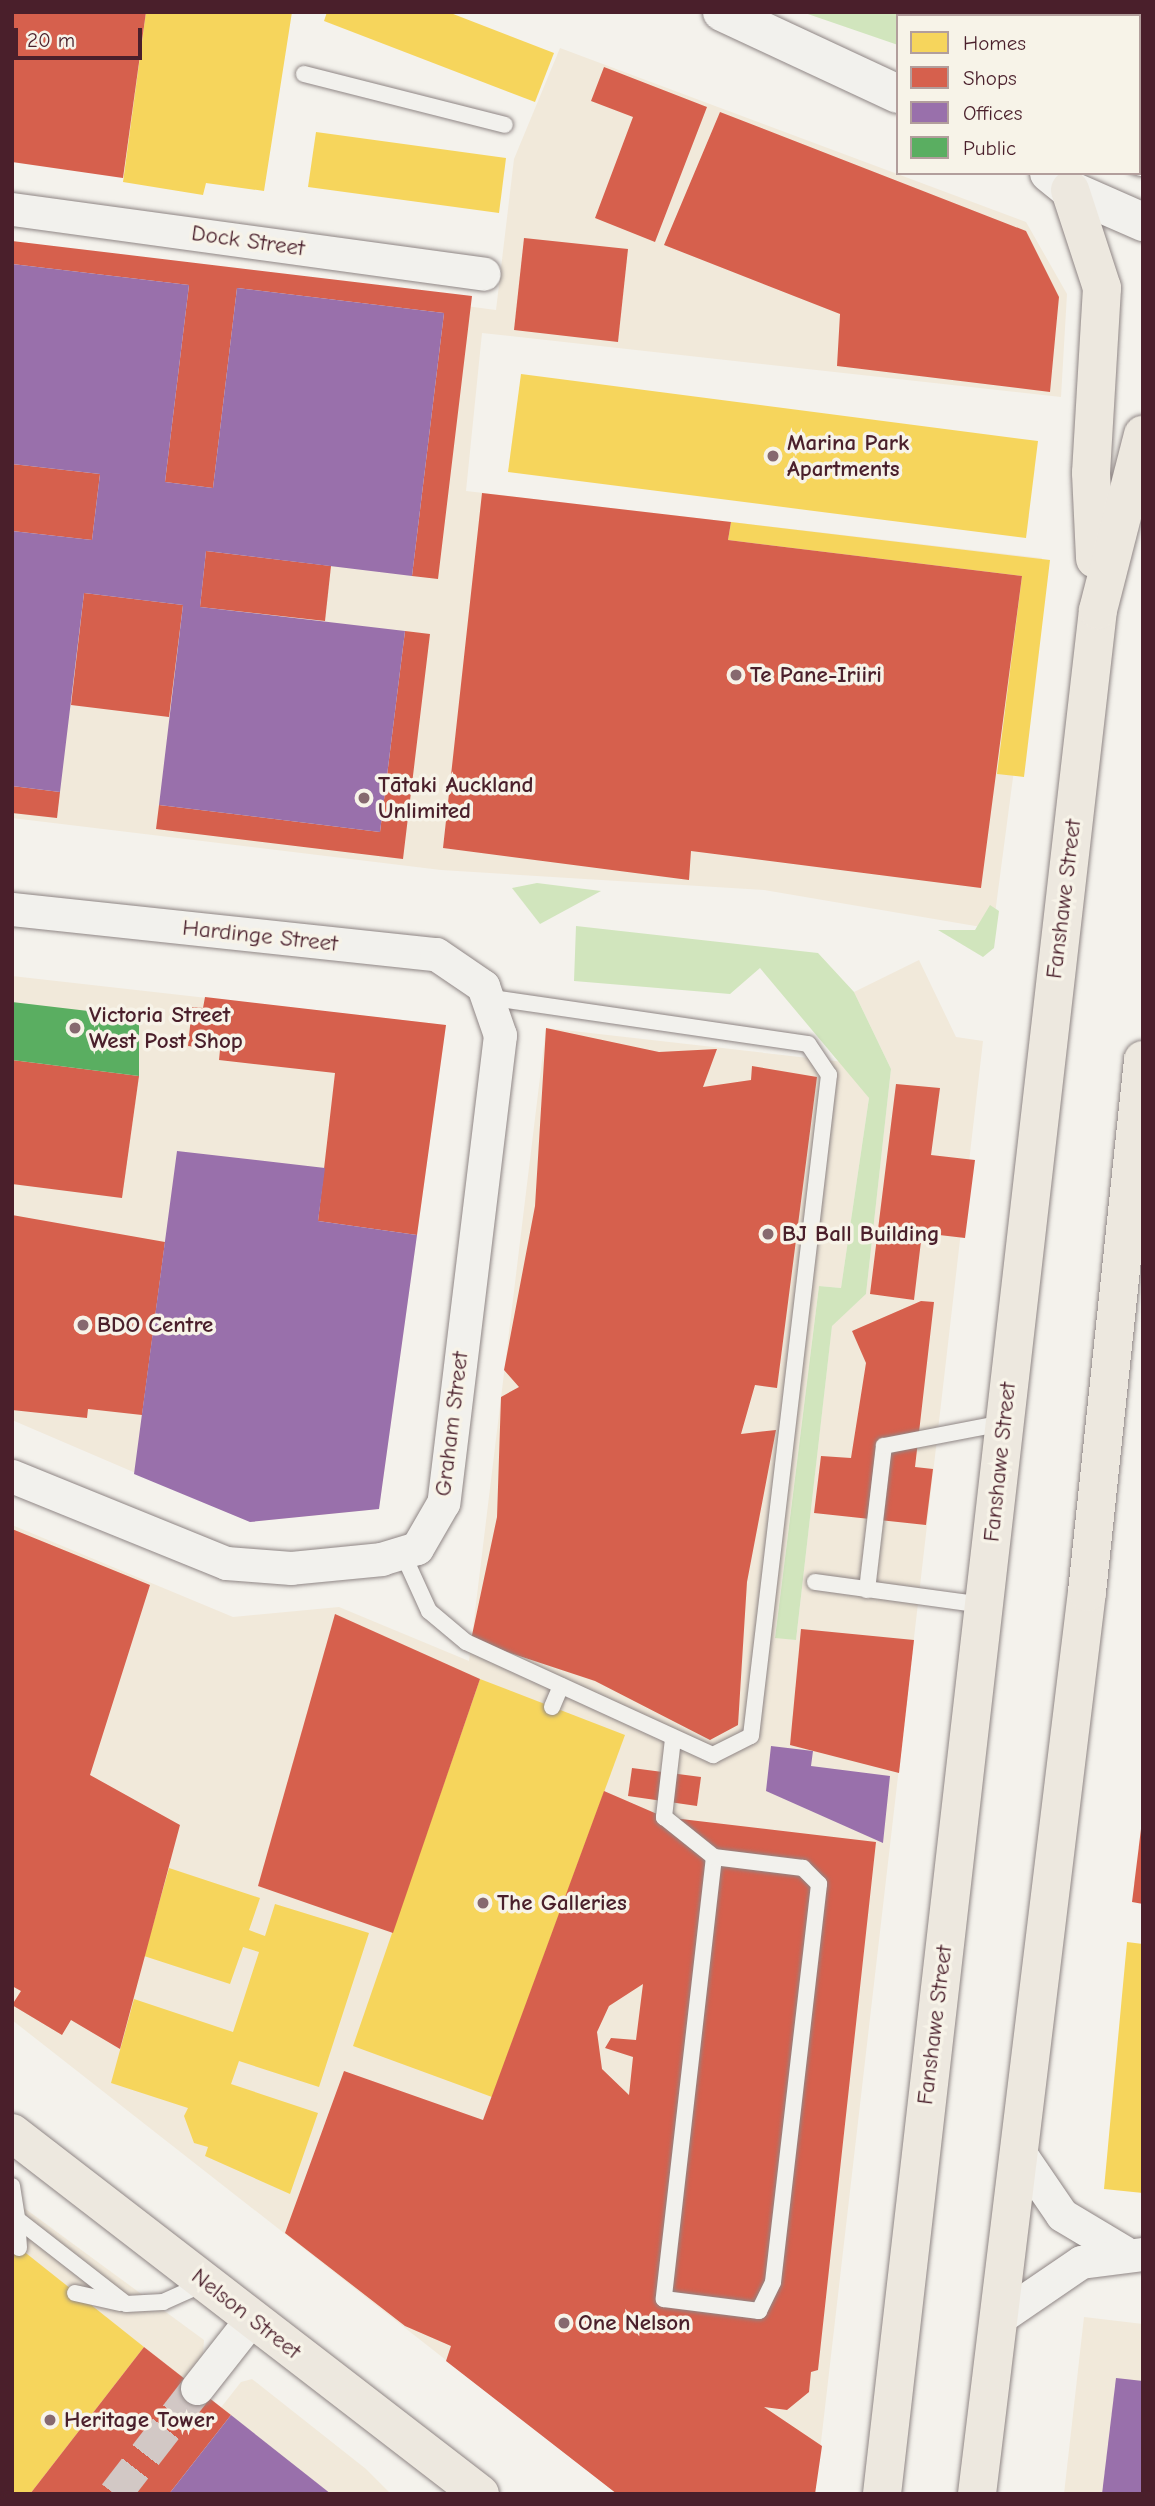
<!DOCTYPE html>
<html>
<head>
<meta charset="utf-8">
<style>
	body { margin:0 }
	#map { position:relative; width:1155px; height:2506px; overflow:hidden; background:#f4f2ec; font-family:"Comic Neue",sans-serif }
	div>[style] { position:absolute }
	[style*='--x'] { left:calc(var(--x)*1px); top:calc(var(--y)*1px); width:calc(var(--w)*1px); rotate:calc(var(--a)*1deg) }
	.built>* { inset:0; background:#f1e9da }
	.green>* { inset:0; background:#d1e5bd }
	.homes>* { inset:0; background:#f6d55c }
	.shops>* { inset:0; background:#d6604d }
	.offices>* { inset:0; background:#9970ab }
	.public>* { inset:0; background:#5aae61 }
	.street-tunnel>* { height:33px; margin-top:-16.5px; transform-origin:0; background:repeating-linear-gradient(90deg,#d2c8c5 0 33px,transparent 0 50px) }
	.roads { filter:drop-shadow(0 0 2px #8f8685) drop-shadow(0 0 2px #8f8685) }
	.lane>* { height:16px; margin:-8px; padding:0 8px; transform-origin:8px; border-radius:8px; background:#f2f1ed }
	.street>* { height:33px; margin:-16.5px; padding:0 16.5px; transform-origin:16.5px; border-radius:16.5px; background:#f2f1ed }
	.secondary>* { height:38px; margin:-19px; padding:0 19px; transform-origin:19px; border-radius:19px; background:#f2f1ed }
	.primary>* { height:38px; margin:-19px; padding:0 19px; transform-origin:19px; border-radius:19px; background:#ede8df }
	.dots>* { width:19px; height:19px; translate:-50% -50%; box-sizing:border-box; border:4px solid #f7f3e8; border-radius:50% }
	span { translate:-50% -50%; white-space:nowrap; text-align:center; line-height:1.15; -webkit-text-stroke:7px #f7f3e8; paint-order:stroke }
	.street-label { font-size:23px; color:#4a1f2b }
	.poi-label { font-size:23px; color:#4a1f2b; font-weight:700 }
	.left { translate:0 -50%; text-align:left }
	.frame { position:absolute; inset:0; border:14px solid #4a1f2b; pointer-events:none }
	.legend { position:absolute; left:896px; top:14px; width:245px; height:161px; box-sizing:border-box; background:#f7f3e8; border:2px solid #b29e9c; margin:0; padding:9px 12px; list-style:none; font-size:21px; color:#4a1f2b }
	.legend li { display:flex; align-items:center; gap:14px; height:35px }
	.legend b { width:35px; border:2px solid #b29e9c }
	.scale { position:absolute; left:14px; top:28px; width:128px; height:32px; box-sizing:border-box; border:4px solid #4a1f2b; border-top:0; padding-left:9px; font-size:21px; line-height:24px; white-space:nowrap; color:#4a1f2b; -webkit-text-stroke:5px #f7f3e8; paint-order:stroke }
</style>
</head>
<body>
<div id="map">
	<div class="built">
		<div style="clip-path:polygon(560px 48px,1026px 222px,1067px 294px,1061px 397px,482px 333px,466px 491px,1042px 558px,993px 929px,764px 890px,441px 870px,12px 818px,12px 246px,496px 310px,514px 159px)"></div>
		<div style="clip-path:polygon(919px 960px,956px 1037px,983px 1041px,815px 2494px,617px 2494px,12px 2020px,12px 1525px,233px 1617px,339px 1607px,469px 1661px,546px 1028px,844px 1062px,869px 1098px,841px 1288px,819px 1286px,775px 1637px,796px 1640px,832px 1325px,866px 1294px,891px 1069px,854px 992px)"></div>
		<div style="clip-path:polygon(12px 976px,446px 1025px,379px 1509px,250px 1522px,12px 1420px)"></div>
		<div style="clip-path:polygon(12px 2199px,204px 2340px,203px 2354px,95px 2494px,12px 2494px)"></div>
		<div style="clip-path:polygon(1084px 2317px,1143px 2324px,1143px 2494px,1064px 2494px)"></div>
		<div style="clip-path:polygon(252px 2379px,366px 2469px,391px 2494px,153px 2494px,241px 2382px)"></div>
	</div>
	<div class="green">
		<div style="clip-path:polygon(802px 12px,1143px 12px,1143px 89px,1139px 16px,898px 16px,898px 45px)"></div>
		<div style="clip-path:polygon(537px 883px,601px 891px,540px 924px,512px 888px)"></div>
		<div style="clip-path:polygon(990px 905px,999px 911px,994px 948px,983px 957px,938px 930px,975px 930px)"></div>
		<div style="clip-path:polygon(576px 926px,818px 953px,854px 992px,891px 1069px,866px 1294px,832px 1326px,796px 1640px,775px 1638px,819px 1286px,841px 1288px,869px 1098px,760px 968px,730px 994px,574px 981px)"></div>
	</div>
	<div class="homes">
		<div style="clip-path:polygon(146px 12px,292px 12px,264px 191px,206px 183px,203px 195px,123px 182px)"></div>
		<div style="clip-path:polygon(327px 12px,448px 12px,554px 53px,535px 102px,324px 21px)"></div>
		<div style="clip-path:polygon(316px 132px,506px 158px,499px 213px,308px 187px)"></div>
		<div style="clip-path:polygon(521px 374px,1038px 441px,1026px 538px,508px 472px)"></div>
		<div style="clip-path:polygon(731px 522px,1050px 560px,1024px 777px,997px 774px,1022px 576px,728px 540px)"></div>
		<div style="clip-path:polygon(480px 1679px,625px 1735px,492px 2097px,353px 2046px)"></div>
		<div style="clip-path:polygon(169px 1868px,260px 1898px,249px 1930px,265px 1936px,275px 1904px,369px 1933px,319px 2087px,239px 2061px,231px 2084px,318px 2113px,290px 2194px,205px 2156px,208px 2147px,194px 2143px,184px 2116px,188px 2108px,111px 2083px,134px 1999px,233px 2032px,259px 1952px,243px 1947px,230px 1984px,144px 1956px)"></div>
		<div style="clip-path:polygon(1127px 1942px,1143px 1944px,1143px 2193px,1104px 2189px)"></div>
		<div style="clip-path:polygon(12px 2242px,144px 2347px,30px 2494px,12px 2494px)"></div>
	</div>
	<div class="shops">
		<div style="clip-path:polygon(12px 12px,146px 12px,123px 178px,12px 162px)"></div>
		<div style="clip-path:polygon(604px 67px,707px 107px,655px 242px,595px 218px,633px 117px,591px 101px)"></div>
		<div style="clip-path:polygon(720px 112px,1026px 231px,1059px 297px,1050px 392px,837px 366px,840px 314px,664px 245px)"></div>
		<div style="clip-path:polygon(524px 238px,628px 249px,618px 342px,514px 330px)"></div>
		<div style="clip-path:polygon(12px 241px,472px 296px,438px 579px,412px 576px,444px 313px,237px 288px,213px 488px,165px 482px,189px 285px,12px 264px)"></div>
		<div style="clip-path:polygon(12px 464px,100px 474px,92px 540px,12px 531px)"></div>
		<div style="clip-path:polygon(482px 493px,731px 522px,728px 540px,1022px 576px,981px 888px,691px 851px,689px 880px,443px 848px)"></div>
		<div style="clip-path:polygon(206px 551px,331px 566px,325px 621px,200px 607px)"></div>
		<div style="clip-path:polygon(84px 593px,183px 605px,169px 717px,71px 705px)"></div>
		<div style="clip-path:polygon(405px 631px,430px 634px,403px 859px,156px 829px,159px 805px,380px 832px)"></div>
		<div style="clip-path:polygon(12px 786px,60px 792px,57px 818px,12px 813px)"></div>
		<div style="clip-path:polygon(205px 997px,446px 1025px,417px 1235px,318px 1221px,335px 1073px,219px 1060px,220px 1050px,188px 1046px,192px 1007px,203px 1008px)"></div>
		<div style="clip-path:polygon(546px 1028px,659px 1052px,717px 1049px,703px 1087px,751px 1080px,752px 1066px,817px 1077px,777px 1388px,755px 1385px,741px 1434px,776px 1430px,747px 1582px,738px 1725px,710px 1740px,595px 1681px,471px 1640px,497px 1517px,501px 1397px,519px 1387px,504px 1370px,535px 1206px)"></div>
		<div style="clip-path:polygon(12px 1060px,139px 1076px,122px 1198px,12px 1184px)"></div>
		<div style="clip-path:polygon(896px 1084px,940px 1088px,931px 1155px,975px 1160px,965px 1238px,922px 1233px,914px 1300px,870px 1294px)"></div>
		<div style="clip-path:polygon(12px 1215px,165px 1242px,142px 1415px,88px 1409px,87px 1418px,12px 1410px)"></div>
		<div style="clip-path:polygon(921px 1301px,934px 1302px,915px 1467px,933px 1469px,926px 1525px,814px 1513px,821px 1456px,851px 1458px,866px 1363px,852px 1331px)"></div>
		<div style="clip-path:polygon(12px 1529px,150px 1585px,90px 1775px,180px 1825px,120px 2049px,71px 2020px,62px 2035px,12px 2005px,21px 1991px,12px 1986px)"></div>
		<div style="clip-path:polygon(335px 1614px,480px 1679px,393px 1933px,258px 1886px)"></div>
		<div style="clip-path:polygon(801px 1629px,914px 1640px,899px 1773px,790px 1745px)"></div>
		<div style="clip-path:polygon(632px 1768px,701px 1777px,697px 1806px,628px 1796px)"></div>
		<div style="clip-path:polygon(evenodd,604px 1791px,664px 1817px,876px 1842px,818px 2370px,811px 2372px,809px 2392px,787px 2410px,764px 2407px,822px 2446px,815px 2494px,617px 2494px,446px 2361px,451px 2346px,405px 2326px,285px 2233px,344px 2071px,483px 2120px,604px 1791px,643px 1984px,636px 2040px,611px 2038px,605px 2048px,633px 2057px,629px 2095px,602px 2069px,597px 2032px,609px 2006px,643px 1984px)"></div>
		<div style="clip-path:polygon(1141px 1829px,1143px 1829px,1143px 1904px,1132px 1902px)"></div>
		<div style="clip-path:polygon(144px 2347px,231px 2415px,169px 2494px,30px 2494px)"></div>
	</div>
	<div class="offices">
		<div style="clip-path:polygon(12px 264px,189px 285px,165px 482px,213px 488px,237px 288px,444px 313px,412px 576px,206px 551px,200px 607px,405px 631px,380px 832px,159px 805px,183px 605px,84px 593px,60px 792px,12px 786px,12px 531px,92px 540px,100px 474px,12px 464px)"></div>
		<div style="clip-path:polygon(177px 1151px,325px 1168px,318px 1221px,417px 1235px,379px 1509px,250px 1522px,134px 1474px)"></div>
		<div style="clip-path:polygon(771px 1746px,813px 1751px,811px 1766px,890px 1776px,883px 1843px,766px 1791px)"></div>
		<div style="clip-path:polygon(1116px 2378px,1143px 2381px,1143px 2494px,1102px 2494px)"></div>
		<div style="clip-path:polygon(231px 2415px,331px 2494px,169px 2494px)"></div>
	</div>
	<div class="public">
		<div style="clip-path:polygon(12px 1002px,139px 1017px,139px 1076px,12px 1060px)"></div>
	</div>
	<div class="street-tunnel">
		<div style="--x:115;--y:2494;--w:134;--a:-52.3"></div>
	</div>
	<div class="roads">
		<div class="lane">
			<div style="--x:304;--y:74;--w:207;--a:14.2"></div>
			<div style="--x:403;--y:1554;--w:63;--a:65.5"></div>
			<div style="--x:429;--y:1611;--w:48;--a:40"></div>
			<div style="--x:466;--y:1642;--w:272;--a:24.6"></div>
			<div style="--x:713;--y:1755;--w:42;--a:-26.6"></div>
			<div style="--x:751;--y:1736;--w:666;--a:-83.27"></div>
			<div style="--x:829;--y:1075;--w:37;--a:-124"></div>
			<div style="--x:808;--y:1044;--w:320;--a:-171.7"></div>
			<div style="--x:815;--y:1582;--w:171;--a:7.8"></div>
			<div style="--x:867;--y:1590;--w:145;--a:-83.3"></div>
			<div style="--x:884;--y:1446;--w:122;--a:-10.9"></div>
			<div style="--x:552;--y:1707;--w:23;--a:-67"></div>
			<div style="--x:673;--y:1739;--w:79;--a:96.6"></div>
			<div style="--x:664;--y:1817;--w:64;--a:38.7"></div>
			<div style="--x:714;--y:1857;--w:445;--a:96.5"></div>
			<div style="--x:664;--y:2299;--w:96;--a:7.2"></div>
			<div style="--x:759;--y:2311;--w:32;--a:-64"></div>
			<div style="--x:773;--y:2282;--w:401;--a:-83.4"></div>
			<div style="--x:819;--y:1884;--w:23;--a:-135"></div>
			<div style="--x:803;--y:1868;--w:90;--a:-173"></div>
			<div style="--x:12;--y:2186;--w:33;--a:81"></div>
			<div style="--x:17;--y:2219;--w:138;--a:37.9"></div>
			<div style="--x:126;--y:2304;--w:37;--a:-3"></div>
			<div style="--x:163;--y:2302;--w:44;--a:-24.2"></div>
			<div style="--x:17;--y:2219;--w:29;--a:86"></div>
			<div style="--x:75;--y:2293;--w:46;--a:12.5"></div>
		</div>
		<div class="street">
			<div style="--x:1037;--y:16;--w:4;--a:-63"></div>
			<div style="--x:12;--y:209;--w:476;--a:7.8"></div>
			<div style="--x:12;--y:909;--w:426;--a:6.1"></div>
			<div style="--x:436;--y:954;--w:57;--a:34.2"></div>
			<div style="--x:483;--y:986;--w:52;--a:70.9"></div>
			<div style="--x:500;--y:1035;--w:471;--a:96.9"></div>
			<div style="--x:443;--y:1503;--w:52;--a:120"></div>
			<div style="--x:417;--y:1548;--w:37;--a:163"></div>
			<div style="--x:382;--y:1559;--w:91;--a:174.4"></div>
			<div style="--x:291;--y:1568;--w:65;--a:-175.6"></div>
			<div style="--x:226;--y:1563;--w:231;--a:-157.9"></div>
			<div style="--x:1019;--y:2152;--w:76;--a:55.7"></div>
			<div style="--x:1062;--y:2215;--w:72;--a:30.8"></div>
			<div style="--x:996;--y:2320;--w:103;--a:-34.3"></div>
			<div style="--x:1081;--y:2262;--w:63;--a:-7.4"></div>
			<div style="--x:197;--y:2388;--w:89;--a:-51.8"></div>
		</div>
		<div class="secondary">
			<div style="--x:722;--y:12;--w:194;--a:25"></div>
			<div style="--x:1139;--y:156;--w:4;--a:14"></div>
			<div style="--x:1049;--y:173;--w:27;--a:39"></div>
			<div style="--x:1070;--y:190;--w:80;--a:23.7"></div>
		</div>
		<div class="primary">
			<div style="--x:1070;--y:190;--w:103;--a:71.9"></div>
			<div style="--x:1102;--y:288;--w:185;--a:93.4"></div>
			<div style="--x:1091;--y:473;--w:86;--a:87.3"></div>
			<div style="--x:12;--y:2133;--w:591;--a:37.65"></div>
			<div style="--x:882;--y:2494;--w:1896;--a:-83.46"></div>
			<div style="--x:1098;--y:610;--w:181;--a:-75.6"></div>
			<div style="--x:977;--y:2494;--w:909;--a:-83.05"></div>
			<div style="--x:1087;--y:1592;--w:535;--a:-83.99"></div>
		</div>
	</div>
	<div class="dots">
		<div style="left:773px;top:456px;background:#86696f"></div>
		<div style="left:736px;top:675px;background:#86696f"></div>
		<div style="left:364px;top:798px;background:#86696f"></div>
		<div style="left:75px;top:1028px;background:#86696f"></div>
		<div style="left:768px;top:1234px;background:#86696f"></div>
		<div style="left:83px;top:1325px;background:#86696f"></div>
		<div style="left:483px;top:1903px;background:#86696f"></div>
		<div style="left:564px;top:2323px;background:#86696f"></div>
		<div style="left:50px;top:2420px;background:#86696f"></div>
	</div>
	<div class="street-label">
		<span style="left:248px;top:241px;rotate:8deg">Dock Street</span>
		<span style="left:1064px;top:899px;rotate:-83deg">Fanshawe Street</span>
		<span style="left:260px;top:936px;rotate:6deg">Hardinge Street</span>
		<span style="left:452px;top:1424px;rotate:-83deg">Graham Street</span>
		<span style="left:1000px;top:1462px;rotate:-84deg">Fanshawe Street</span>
		<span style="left:935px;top:2025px;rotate:-83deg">Fanshawe Street</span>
		<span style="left:246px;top:2314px;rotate:38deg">Nelson Street</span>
	</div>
	<div class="poi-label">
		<span class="left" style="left:787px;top:456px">Marina Park<br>Apartments</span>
		<span class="left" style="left:750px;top:675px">Te Pane-Iriiri</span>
		<span class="left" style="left:378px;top:798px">Tātaki Auckland<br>Unlimited</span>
		<span class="left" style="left:89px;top:1028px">Victoria Street<br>West Post Shop</span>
		<span class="left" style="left:782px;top:1234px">BJ Ball Building</span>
		<span class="left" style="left:97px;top:1325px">BDO Centre</span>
		<span class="left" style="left:497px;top:1903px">The Galleries</span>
		<span class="left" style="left:578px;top:2323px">One Nelson</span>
		<span class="left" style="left:64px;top:2420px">Heritage Tower</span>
	</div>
	<div class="frame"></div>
	<ul class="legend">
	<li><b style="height:19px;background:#f6d55c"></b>Homes</li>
	<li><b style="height:19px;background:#d6604d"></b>Shops</li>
	<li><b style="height:19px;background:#9970ab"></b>Offices</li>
	<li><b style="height:19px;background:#5aae61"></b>Public</li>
	</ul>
	<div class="scale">20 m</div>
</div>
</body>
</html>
